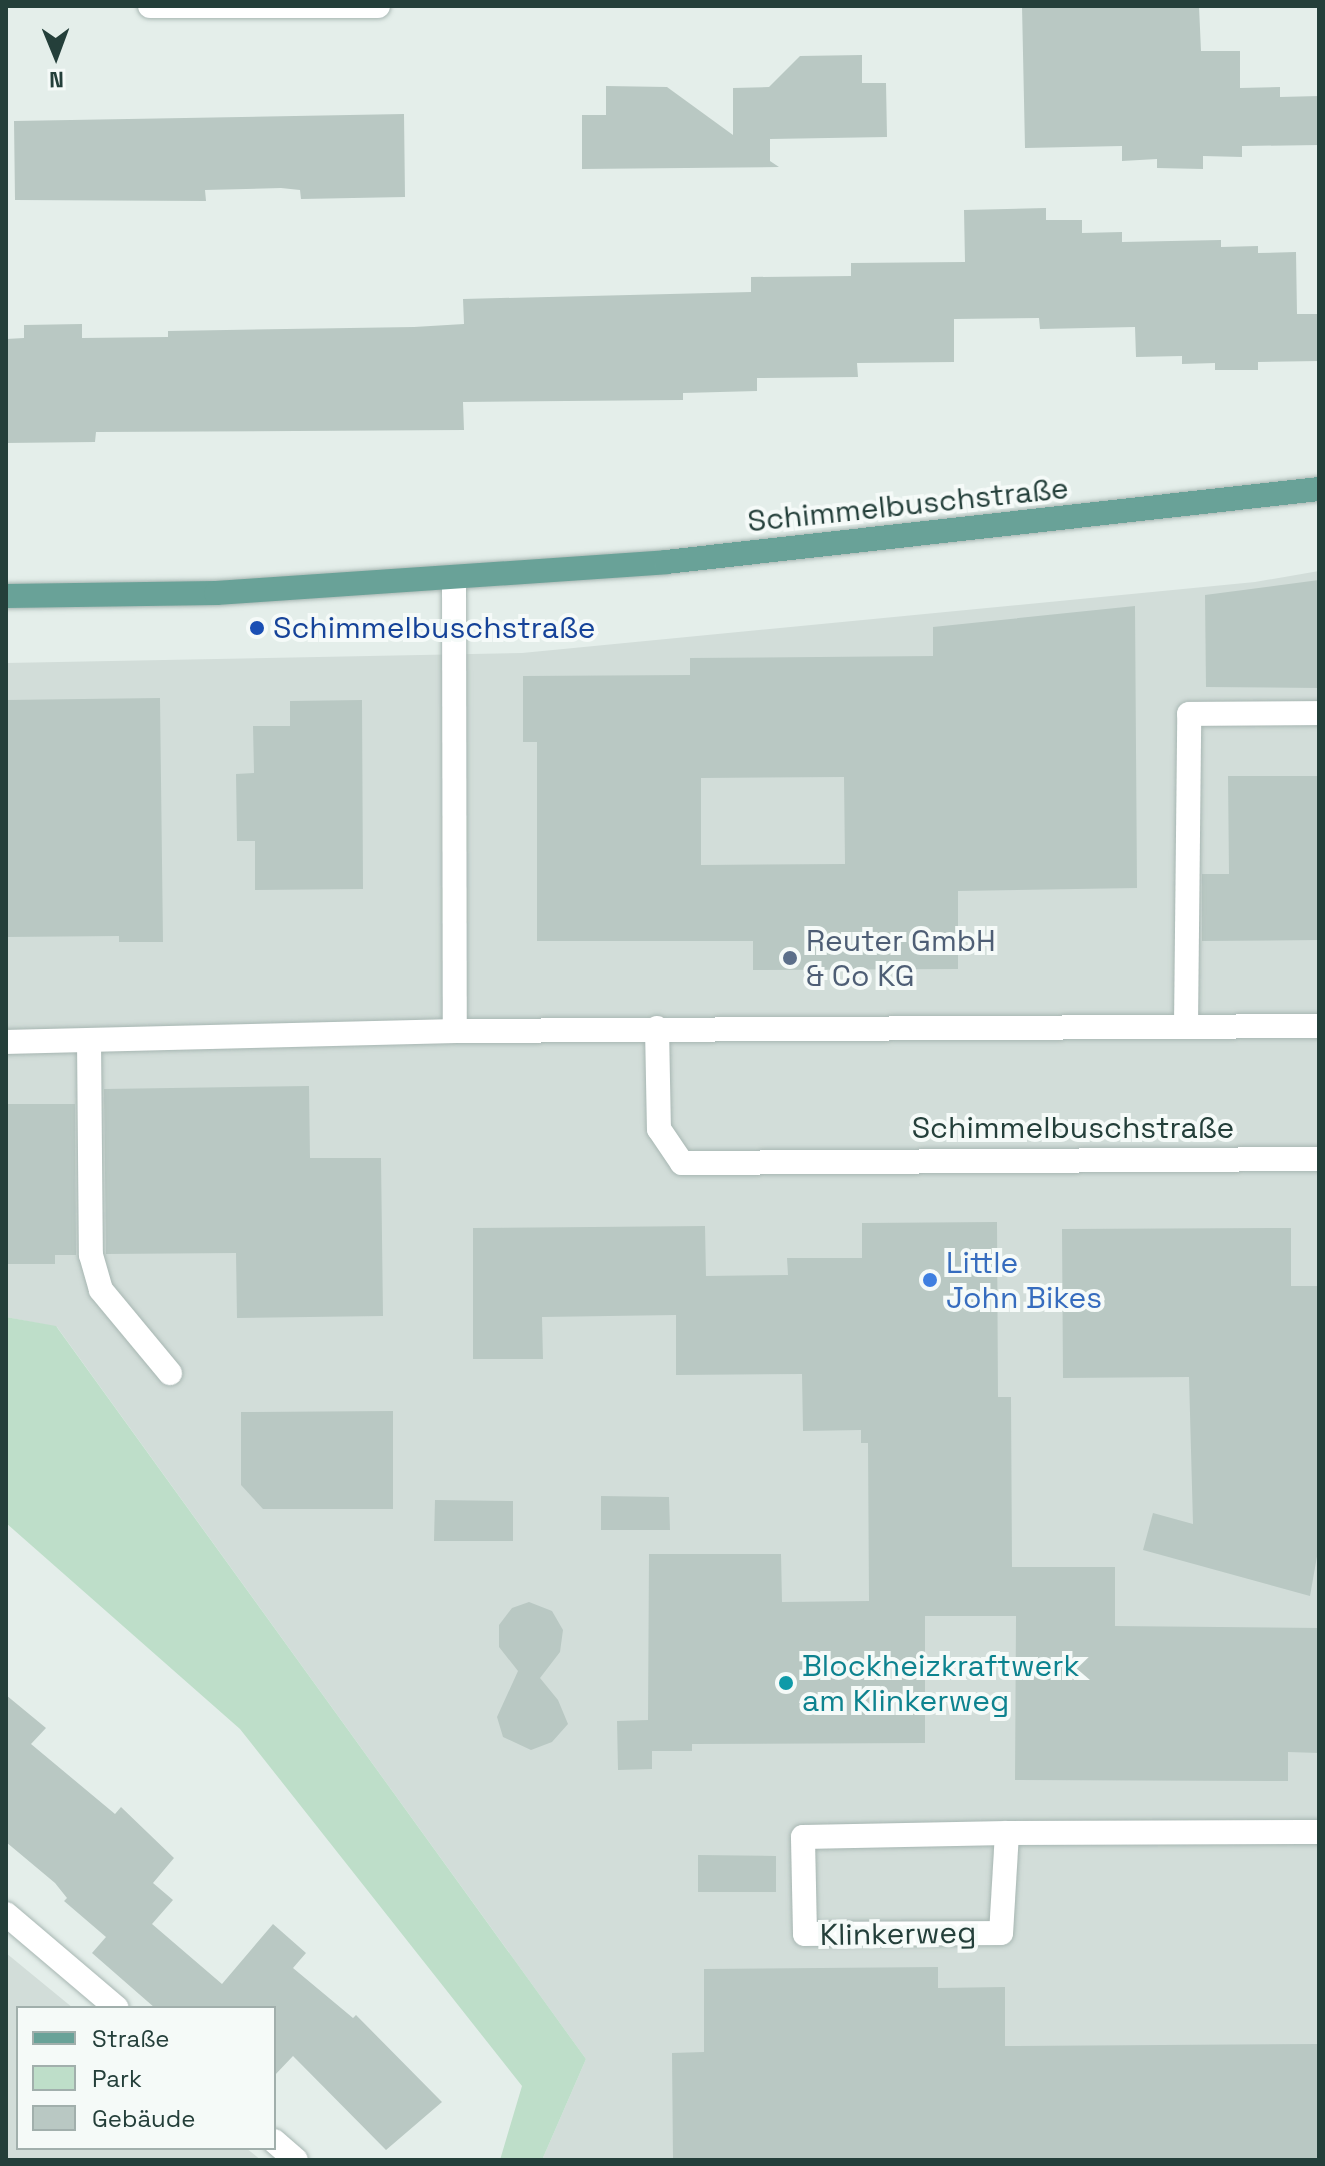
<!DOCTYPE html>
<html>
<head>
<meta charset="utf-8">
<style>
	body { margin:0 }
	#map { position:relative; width:1325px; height:2166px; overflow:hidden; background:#e4eeea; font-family:"Space Grotesk",sans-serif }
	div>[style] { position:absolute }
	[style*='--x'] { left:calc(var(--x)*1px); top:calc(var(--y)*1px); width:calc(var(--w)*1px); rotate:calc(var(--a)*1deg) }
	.built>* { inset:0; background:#d2ddd9 }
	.green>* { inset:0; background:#bedec9 }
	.building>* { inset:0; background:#b9c8c3 }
	.roads { filter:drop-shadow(0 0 2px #a7b6b2) drop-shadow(0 0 2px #a7b6b2) }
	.minor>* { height:24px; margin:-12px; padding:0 12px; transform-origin:12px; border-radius:12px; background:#fff }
	.major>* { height:24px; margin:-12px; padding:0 12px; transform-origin:12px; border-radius:12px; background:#69a298 }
	.dots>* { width:22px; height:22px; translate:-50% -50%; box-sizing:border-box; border:4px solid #f5faf8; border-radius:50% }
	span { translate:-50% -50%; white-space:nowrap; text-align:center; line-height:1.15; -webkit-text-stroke:8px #f5faf8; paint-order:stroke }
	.street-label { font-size:30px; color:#243f3a }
	.transit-label { font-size:30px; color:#164399 }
	.left { translate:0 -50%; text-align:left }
	.service-label { font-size:30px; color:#4e5e75 }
	.shop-label { font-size:30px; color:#366cbe }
	.culture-label { font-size:30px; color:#0d838f }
	.frame { position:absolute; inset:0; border:8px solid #243f3a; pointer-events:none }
	.legend { position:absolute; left:16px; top:2006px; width:260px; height:144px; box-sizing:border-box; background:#f5faf8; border:2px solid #a1afac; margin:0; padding:10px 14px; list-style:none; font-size:24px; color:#243f3a }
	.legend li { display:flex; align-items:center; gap:16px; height:40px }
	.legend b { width:40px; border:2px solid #a1afac }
	.north { position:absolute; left:16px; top:16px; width:80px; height:80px; -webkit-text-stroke:6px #f5faf8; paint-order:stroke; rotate:179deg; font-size:22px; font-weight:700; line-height:32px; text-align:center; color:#243f3a }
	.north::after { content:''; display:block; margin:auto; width:28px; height:36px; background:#243f3a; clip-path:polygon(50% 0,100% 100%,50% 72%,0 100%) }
</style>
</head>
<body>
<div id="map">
	<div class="built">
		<div style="clip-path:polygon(1319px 571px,1319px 2160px,542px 2160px,586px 2059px,57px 1327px,6px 1317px,6px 663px,522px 653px,1255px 582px)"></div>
		<div style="clip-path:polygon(6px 1953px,73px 2008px,18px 2008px,18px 2148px,246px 2148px,261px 2160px,6px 2160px)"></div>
	</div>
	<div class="green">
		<div style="clip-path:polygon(6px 1317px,56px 1326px,586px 2059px,542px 2160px,500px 2160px,522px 2086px,240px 1729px,6px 1523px)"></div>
	</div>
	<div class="building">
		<div style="clip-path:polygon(1022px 6px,1199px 6px,1201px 51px,1240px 51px,1240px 88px,1280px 87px,1280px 97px,1319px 96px,1319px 145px,1242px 146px,1242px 157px,1203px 156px,1203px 169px,1157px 168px,1157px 159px,1122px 161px,1122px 146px,1025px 148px)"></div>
		<div style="clip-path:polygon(862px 55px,862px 83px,886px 83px,887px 137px,770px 139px,770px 161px,779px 167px,582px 169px,582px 115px,606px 115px,606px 86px,667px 87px,733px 135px,733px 88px,769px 87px,800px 56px)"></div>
		<div style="clip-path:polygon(404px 114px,405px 197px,301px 199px,300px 190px,281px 188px,205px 190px,206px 201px,15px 200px,14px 121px)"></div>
		<div style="clip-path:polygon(1046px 208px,1046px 220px,1082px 220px,1082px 233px,1122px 232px,1122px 242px,1221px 240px,1221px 247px,1258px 246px,1258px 253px,1296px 252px,1297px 314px,1319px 314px,1319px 361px,1258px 362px,1258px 370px,1215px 370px,1215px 363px,1182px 364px,1182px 356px,1136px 357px,1135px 327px,1040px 329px,1039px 318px,954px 319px,954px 362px,857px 363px,858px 377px,757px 378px,757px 391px,683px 393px,683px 400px,463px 402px,464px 430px,96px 432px,95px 442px,6px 443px,6px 339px,24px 338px,24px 325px,82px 324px,82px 338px,168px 337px,168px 331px,414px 327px,464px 324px,463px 299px,751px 292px,751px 277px,851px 276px,851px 263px,965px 262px,964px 210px)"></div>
		<div style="clip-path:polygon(1319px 580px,1319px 688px,1206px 687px,1205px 595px)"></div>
		<div style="clip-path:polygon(evenodd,1135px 606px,1137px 888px,958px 891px,958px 969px,753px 970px,753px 941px,537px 941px,537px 742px,523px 742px,523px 676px,690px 675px,690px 658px,933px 656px,933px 627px,1135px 606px,844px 777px,845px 864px,701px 865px,701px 778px,844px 777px)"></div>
		<div style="clip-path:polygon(160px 698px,163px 942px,119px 942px,119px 936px,6px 937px,6px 700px)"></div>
		<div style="clip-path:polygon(362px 700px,363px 889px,255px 890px,255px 841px,237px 841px,236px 774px,254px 773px,253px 726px,290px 726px,290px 701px)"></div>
		<div style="clip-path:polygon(1228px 776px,1319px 776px,1319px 940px,1202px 941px,1202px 874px,1229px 874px)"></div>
		<div style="clip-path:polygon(309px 1086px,310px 1158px,381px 1158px,383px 1316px,237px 1318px,236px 1253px,106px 1254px,104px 1089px)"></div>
		<div style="clip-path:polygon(6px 1104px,75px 1104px,76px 1255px,55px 1255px,55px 1264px,6px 1264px)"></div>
		<div style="clip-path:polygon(997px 1222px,998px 1397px,1011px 1397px,1012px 1567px,1115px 1567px,1115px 1626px,1319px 1628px,1319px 1753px,1288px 1752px,1288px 1781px,1015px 1780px,1016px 1616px,925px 1616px,925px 1743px,692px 1744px,692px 1751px,652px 1751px,652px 1769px,618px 1770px,617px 1721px,648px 1720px,649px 1554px,781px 1554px,782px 1602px,869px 1601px,868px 1443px,861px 1443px,861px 1430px,803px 1431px,802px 1374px,676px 1375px,676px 1315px,542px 1317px,543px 1359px,473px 1359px,473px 1228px,705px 1226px,706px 1276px,788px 1275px,787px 1258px,862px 1258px,862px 1223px)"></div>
		<div style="clip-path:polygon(1291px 1228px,1291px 1286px,1319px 1286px,1319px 1545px,1310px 1596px,1143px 1550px,1153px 1513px,1193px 1524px,1189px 1377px,1063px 1378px,1062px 1229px)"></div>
		<div style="clip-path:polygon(393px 1411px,393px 1509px,263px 1509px,241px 1485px,241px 1412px)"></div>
		<div style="clip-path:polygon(601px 1496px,669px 1497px,670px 1530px,601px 1530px)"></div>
		<div style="clip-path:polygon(435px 1500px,513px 1501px,513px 1541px,434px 1541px)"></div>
		<div style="clip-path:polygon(529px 1602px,552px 1611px,563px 1630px,560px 1652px,540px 1678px,558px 1700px,568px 1724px,552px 1742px,531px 1750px,503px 1737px,497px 1717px,518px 1671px,499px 1647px,499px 1625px,512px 1608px)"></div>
		<div style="clip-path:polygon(6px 1695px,46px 1728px,31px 1744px,115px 1814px,121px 1807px,174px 1858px,153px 1883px,173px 1900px,152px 1924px,222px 1984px,273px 1924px,306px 1953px,293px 1968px,353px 2018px,356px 2015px,442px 2102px,386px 2150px,293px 2056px,274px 2076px,274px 2008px,155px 2008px,92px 1953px,106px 1937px,64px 1901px,67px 1898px,55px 1883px,6px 1842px)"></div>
		<div style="clip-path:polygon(698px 1855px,776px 1856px,776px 1892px,698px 1892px)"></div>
		<div style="clip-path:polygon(938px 1967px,938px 1988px,1005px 1987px,1005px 2046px,1319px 2044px,1319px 2160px,673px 2160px,672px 2053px,704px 2052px,704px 1969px)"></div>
	</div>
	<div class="roads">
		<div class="minor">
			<div style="--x:150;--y:6;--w:228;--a:0"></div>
			<div style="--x:454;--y:578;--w:453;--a:89.9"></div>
			<div style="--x:1186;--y:1026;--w:312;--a:-89.4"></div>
			<div style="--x:1189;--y:714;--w:130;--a:-0.4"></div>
			<div style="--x:657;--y:1028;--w:101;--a:88.9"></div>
			<div style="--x:659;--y:1129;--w:41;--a:55.9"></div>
			<div style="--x:682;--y:1163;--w:637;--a:-0.36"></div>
			<div style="--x:89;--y:1040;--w:215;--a:89.5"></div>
			<div style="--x:91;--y:1255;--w:36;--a:74"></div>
			<div style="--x:101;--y:1290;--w:108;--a:50.3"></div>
			<div style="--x:6;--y:1042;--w:449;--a:-1.4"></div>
			<div style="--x:455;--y:1031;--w:864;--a:-0.33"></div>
			<div style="--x:1007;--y:1833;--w:100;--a:93.4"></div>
			<div style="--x:1001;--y:1933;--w:196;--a:179.7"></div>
			<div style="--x:805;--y:1934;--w:97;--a:-91.2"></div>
			<div style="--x:803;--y:1837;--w:204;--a:-1.1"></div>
			<div style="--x:1007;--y:1833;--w:312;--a:-0.2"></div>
			<div style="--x:6;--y:1914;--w:145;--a:40.3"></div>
			<div style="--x:274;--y:2141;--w:29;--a:41"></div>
		</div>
		<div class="major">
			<div style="--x:6;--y:596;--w:210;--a:-0.8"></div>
			<div style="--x:216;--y:593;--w:451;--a:-3.9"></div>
			<div style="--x:666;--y:562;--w:657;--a:-6.38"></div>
		</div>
	</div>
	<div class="dots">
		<div style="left:257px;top:628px;background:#1a4fb4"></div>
		<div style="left:790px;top:958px;background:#5c6f8a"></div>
		<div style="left:930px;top:1280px;background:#3f7fe0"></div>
		<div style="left:786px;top:1683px;background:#0f9aa8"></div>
	</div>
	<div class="street-label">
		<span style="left:908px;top:505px;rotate:-6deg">Schimmelbuschstraße</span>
		<span style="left:1073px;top:1128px">Schimmelbuschstraße</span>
		<span style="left:898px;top:1934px;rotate:-1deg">Klinkerweg</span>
	</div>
	<div class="transit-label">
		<span class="left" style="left:273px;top:628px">Schimmelbuschstraße</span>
	</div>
	<div class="service-label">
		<span class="left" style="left:806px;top:958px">Reuter GmbH<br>&amp; Co KG</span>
	</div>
	<div class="shop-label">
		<span class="left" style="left:946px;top:1280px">Little<br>John Bikes</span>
	</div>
	<div class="culture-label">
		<span class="left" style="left:802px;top:1683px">Blockheizkraftwerk<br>am Klinkerweg</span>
	</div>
	<div class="frame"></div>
	<ul class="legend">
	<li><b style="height:10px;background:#69a298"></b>Straße</li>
	<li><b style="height:22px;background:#bedec9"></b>Park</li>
	<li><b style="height:22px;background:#b9c8c3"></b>Gebäude</li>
	</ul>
	<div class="north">N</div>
</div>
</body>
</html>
